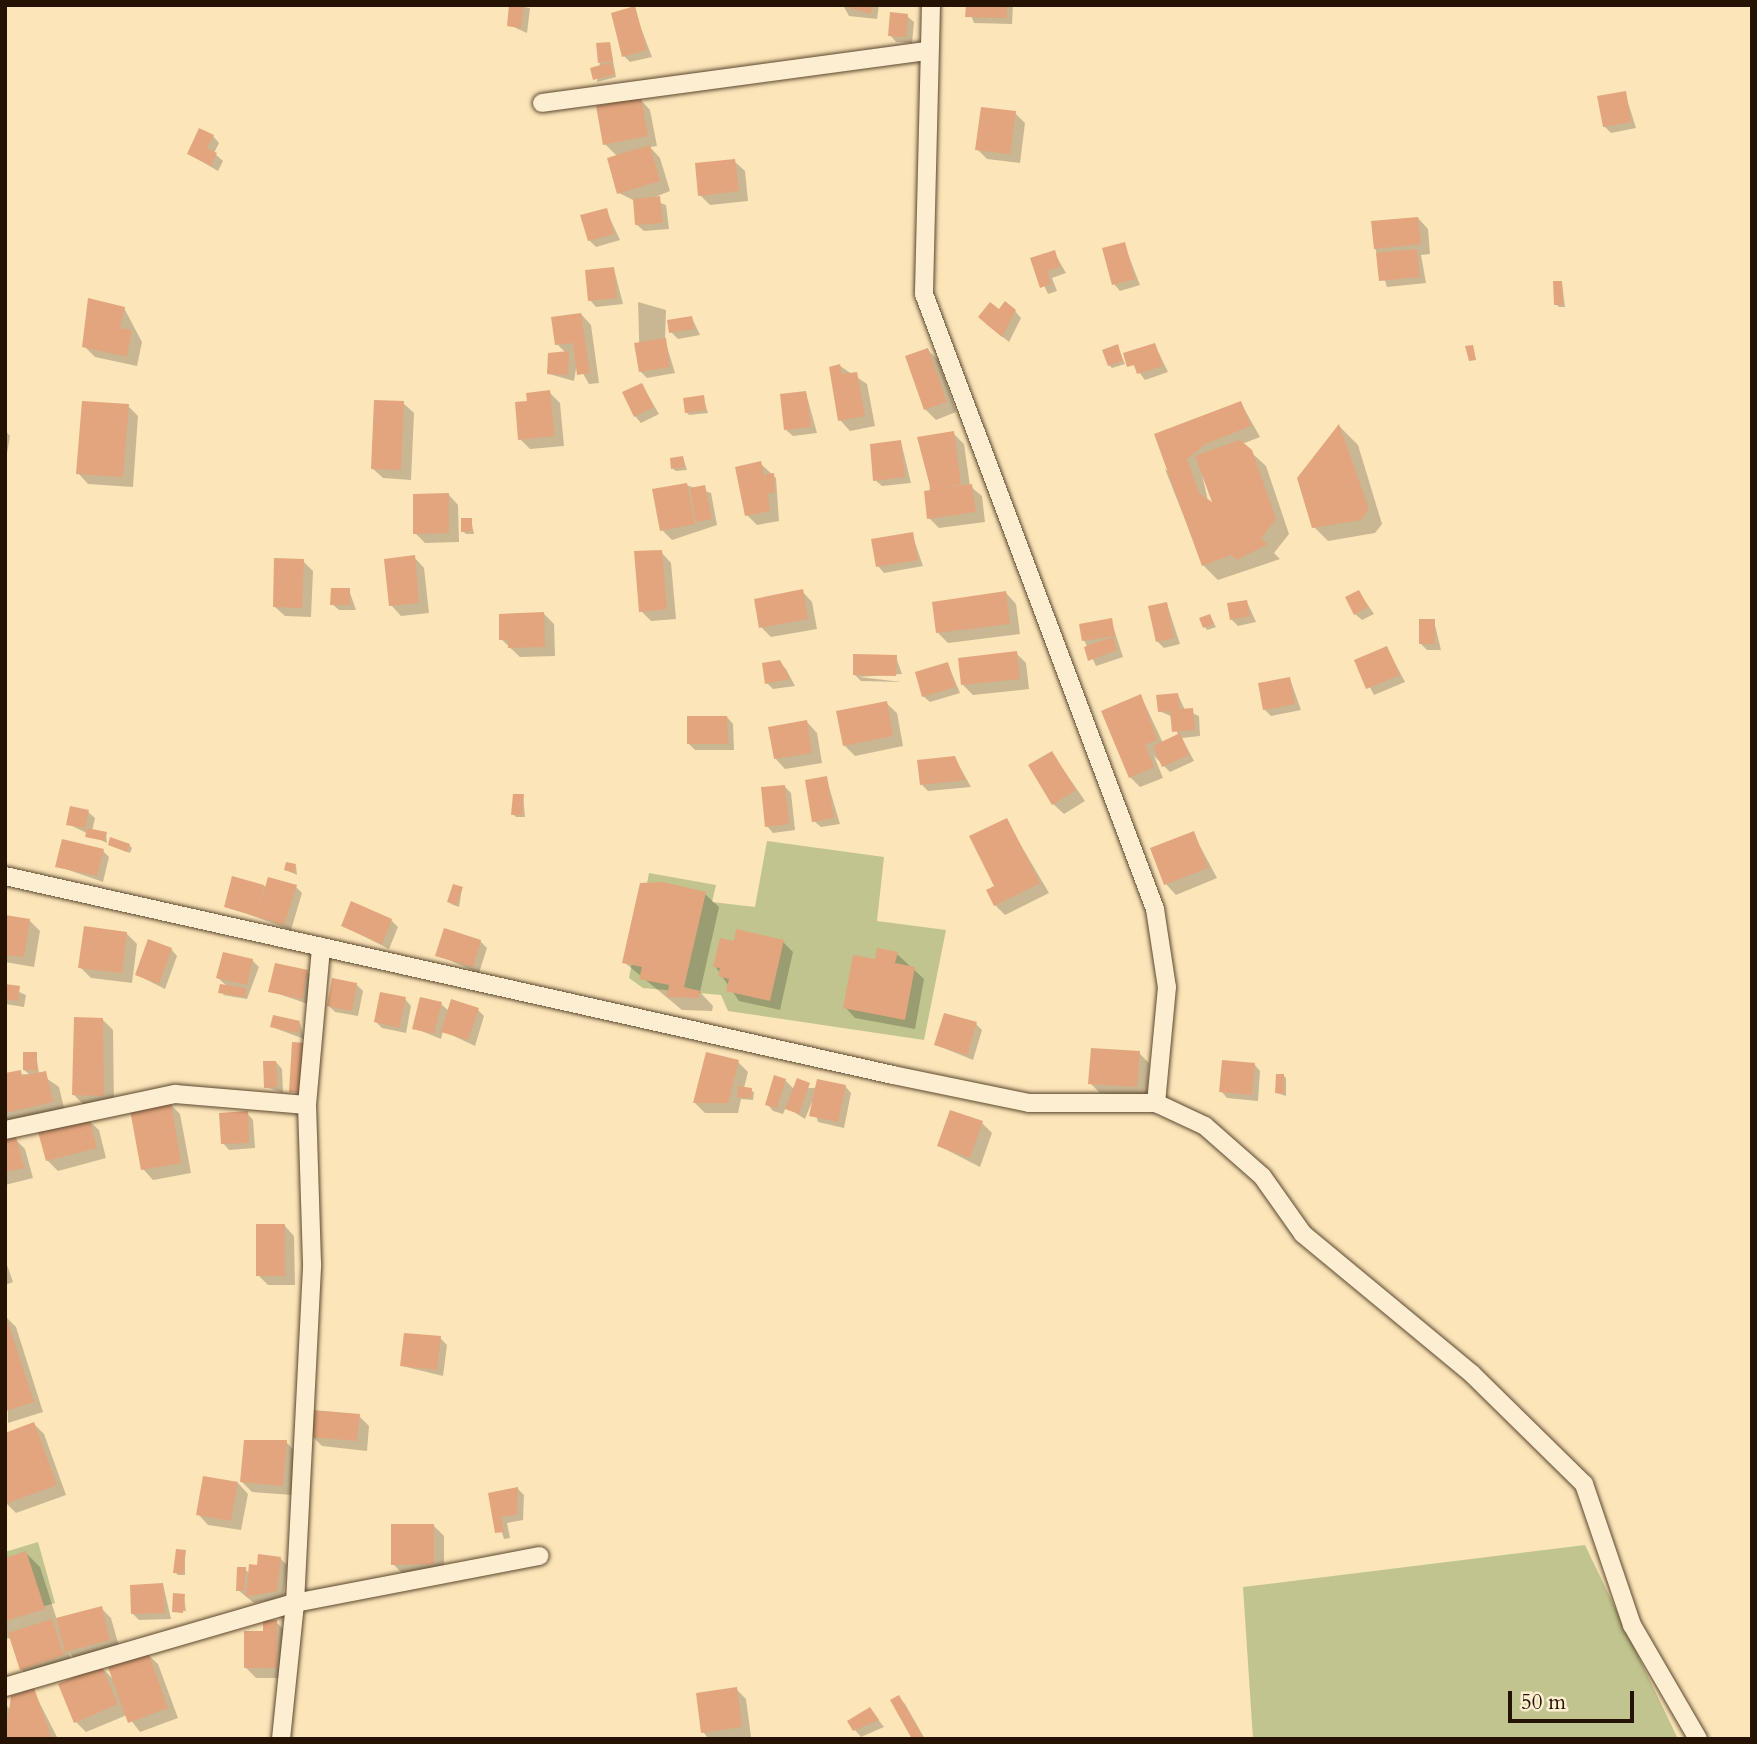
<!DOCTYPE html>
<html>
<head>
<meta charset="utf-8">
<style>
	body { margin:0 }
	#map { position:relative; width:1757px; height:1744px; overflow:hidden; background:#fce5b9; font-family:Cardo,serif }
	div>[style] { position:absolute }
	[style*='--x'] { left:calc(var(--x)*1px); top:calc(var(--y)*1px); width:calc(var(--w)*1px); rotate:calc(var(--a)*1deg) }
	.green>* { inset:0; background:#c1c48e }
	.shadow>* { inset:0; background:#0003 }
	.building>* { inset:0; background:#e3a57d }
	.roads { filter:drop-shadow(0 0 2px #5b472e) drop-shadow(0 0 2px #5b472e) }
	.minor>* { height:18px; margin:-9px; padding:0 9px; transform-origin:9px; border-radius:9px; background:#fdeed2 }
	span { translate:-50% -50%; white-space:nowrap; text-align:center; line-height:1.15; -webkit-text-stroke:5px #fdeed2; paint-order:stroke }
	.frame { position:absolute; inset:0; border:7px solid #251200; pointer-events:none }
	.scale { position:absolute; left:1508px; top:1691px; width:126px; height:32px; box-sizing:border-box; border:4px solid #251200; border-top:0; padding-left:9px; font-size:21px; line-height:24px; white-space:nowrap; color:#251200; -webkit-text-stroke:5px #fdeed2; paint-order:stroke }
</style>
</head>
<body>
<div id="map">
	<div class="green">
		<div style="clip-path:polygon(767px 841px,884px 857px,877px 921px,946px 930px,924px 1040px,728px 1011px,721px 995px,643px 988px,629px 978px,649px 873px,716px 885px,712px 902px,755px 907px)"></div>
		<div style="clip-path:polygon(38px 1542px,55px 1603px,5px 1618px,5px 1552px)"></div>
		<div style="clip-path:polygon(1585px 1545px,1678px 1739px,1253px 1739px,1243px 1587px)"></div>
	</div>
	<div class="shadow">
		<div style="clip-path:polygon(511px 5px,530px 8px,527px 33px,509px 25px)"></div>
		<div style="clip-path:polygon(631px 5px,642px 5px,633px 7px,652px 57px,630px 62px,624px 56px)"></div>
		<div style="clip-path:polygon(843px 5px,879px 5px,877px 19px,849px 16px)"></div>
		<div style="clip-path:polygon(967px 5px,1013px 5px,1012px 24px,974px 23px)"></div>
		<div style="clip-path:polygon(907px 16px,914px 22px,912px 43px,896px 42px,890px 35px)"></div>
		<div style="clip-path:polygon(610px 44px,616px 77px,597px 82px,600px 62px)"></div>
		<div style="clip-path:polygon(1625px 93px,1636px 128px,1611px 133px,1604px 126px)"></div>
		<div style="clip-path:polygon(640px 99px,650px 110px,657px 146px,650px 147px,660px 158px,670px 191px,650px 199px,666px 205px,669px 229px,644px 231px,637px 225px,635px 201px,619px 193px,618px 157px,605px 144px)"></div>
		<div style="clip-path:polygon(1015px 113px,1025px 123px,1020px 163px,987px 159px,977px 149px)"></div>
		<div style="clip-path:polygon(213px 136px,219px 143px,214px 153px,223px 161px,218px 171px,189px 154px)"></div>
		<div style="clip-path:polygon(734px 161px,745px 171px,748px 201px,710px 205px,700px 195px)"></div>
		<div style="clip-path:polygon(606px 210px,620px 240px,596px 247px,589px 240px)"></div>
		<div style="clip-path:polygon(1418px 218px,1428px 229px,1430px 254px,1421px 255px,1426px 283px,1387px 287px,1375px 248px)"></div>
		<div style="clip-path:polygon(1124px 244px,1140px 285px,1120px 291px,1114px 284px)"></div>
		<div style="clip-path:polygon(1054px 252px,1066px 273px,1052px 278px,1057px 291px,1048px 294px,1032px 260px)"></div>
		<div style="clip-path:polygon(614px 269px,623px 304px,596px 307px,590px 300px)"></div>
		<div style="clip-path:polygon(1562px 283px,1565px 307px,1559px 307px,1556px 304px)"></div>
		<div style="clip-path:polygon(638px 302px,666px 310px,665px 340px,675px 373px,647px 378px,640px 371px)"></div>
		<div style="clip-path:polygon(124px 308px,142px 342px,137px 366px,95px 357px,84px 346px)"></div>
		<div style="clip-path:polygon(1015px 311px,1021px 318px,1009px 342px,986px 324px,999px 312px)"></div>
		<div style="clip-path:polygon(581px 314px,591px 325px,599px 383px,589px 384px,577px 363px,574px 381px,549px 374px,566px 353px,557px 344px)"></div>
		<div style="clip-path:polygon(692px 318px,700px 335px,678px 339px,671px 332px)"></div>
		<div style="clip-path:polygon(1155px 345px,1168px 372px,1145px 380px,1125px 354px)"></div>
		<div style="clip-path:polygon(1117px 346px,1125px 364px,1112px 368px,1109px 365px)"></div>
		<div style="clip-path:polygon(928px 350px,938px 360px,956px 412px,936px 420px,925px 409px)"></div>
		<div style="clip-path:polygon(840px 366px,867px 384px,875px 426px,850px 431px,840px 420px)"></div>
		<div style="clip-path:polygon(642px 385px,659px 414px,641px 423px,635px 416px)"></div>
		<div style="clip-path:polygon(549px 392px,560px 403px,564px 446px,530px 449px,520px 439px,529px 403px)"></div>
		<div style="clip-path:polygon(806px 393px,817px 433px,793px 436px,786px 430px)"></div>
		<div style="clip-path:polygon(703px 397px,708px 413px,689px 415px,686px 412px)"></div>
		<div style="clip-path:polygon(403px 403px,414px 413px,411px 480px,383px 478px,372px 468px)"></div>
		<div style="clip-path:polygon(evenodd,1241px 403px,1260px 437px,1242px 444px,1266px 466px,1289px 534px,1274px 553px,1280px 559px,1218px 580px,1203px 565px,1165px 469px,1175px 476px,1167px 465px,1241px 403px,1200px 465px,1216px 507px,1208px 501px,1200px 465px)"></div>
		<div style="clip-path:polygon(128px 406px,138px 416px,133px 487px,88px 484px,78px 473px)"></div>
		<div style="clip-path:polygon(1339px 426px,1358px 445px,1382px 524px,1375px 533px,1328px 541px,1314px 527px)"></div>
		<div style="clip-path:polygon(5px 430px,10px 436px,5px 465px)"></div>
		<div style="clip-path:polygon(953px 433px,964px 444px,970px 486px,982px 496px,985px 522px,939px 528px,929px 518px,930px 471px,919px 438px)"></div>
		<div style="clip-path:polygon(901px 442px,911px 483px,882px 486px,875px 480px)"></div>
		<div style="clip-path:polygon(683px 458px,687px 470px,676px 471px,673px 469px)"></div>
		<div style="clip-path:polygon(760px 463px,776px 478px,779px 521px,757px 525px,747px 515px)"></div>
		<div style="clip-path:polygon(686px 485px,711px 493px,717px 525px,672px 540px,662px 530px)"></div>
		<div style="clip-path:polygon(448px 494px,458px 505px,459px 542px,425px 543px,415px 533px)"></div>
		<div style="clip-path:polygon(471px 520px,474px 534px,466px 534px,463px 531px)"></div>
		<div style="clip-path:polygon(912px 534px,923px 566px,884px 573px,878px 566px)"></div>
		<div style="clip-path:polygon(661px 552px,671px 563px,676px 619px,651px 621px,641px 611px)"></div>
		<div style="clip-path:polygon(414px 557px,424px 568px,429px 613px,401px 616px,391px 605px)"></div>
		<div style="clip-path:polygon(303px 561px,313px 571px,311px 617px,285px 616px,274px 606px)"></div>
		<div style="clip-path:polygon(349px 590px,356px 610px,339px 610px,332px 604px)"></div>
		<div style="clip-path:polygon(802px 591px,812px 602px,817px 629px,771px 637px,761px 627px)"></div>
		<div style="clip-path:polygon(1359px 592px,1374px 614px,1362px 620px,1355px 614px)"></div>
		<div style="clip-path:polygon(1006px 593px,1016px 604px,1020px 634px,948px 643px,938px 633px)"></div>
		<div style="clip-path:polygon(1247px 602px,1256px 622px,1238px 626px,1231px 619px)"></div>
		<div style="clip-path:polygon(1167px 604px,1180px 644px,1164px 648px,1157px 641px)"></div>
		<div style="clip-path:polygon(544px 614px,554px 624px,555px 656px,520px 657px,501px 639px)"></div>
		<div style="clip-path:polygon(1210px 616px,1216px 627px,1207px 630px,1205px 627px)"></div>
		<div style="clip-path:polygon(1111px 620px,1123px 657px,1096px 666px,1084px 640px)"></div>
		<div style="clip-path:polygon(1434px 621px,1441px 650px,1427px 650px,1420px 643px)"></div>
		<div style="clip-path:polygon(1387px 648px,1405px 682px,1374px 695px,1356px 661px)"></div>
		<div style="clip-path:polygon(1016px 653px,1026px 663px,1029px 689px,973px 695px,963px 685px)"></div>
		<div style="clip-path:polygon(896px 657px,902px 674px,859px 677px,902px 682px,861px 681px,854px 674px)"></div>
		<div style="clip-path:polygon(779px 662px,786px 669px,795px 686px,773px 689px,767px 683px)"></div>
		<div style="clip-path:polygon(948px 664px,960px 693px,930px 702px,923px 696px)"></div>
		<div style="clip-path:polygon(1290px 679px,1301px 710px,1271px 716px,1264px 709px)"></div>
		<div style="clip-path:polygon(1178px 695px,1185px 710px,1199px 716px,1200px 736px,1182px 738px,1194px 761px,1170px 772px,1154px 756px,1163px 778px,1140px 787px,1130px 777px,1141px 696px,1163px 743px,1178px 736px,1173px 717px,1159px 711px)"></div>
		<div style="clip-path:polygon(886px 703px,897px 713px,903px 746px,855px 756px,844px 745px)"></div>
		<div style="clip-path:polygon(727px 717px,733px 724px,734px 750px,695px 750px,689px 744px)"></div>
		<div style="clip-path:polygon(807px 722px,817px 733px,822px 763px,785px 769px,775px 758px)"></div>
		<div style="clip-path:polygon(1052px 753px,1085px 801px,1064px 814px,1053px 804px)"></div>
		<div style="clip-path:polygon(955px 758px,971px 787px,928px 791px,922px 785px)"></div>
		<div style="clip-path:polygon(826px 777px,840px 824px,821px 827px,814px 821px)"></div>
		<div style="clip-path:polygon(785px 787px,791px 793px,795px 830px,773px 833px,767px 826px)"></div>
		<div style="clip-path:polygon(523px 796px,525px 817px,516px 817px,513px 814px)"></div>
		<div style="clip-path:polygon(88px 812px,95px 818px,92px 831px,106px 834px,107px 843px,68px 824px)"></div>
		<div style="clip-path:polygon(1006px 820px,1049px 893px,1005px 915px,995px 905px)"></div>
		<div style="clip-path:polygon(1193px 833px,1217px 878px,1176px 895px,1166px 884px)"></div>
		<div style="clip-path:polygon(110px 845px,129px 845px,132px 848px,130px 853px)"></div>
		<div style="clip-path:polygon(103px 851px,109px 857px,103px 882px,57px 866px)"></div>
		<div style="clip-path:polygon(296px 866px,297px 875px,286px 870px)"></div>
		<div style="clip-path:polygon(263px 886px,296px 887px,302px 893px,291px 930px,226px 906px)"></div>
		<div style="clip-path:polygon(462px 889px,459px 907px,451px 904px,449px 901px)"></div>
		<div style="clip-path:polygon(705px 894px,719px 907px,700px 992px,713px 1006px,712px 1011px,682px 1010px,624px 962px)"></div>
		<div style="clip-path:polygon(5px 917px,30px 921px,40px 931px,34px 967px,5px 962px)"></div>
		<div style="clip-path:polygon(391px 920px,398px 927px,389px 949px,343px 926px)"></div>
		<div style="clip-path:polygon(126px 933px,137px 944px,132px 983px,91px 978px,80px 967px)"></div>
		<div style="clip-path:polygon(480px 941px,487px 948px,479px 973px,437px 955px)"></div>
		<div style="clip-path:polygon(783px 942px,793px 952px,780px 1010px,739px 1001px,715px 966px,735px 943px)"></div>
		<div style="clip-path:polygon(171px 949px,177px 956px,165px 989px,137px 975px)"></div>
		<div style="clip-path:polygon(897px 954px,924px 979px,915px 1029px,855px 1018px,845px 1007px,877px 961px)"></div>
		<div style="clip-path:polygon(252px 960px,259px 967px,247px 999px,223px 995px,228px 987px,218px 978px)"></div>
		<div style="clip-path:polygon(307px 972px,314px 978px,308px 1004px,270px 991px)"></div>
		<div style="clip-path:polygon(356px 984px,363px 991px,358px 1016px,335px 1012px,329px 1006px)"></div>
		<div style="clip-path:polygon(5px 986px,26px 995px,24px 1007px,5px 1004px)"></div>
		<div style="clip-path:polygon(405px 999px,411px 1006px,406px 1033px,382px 1028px,376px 1022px)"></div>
		<div style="clip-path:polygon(441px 1004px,449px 1011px,478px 1010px,484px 1016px,475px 1046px,443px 1031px,441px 1039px,414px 1028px)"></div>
		<div style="clip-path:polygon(102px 1019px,113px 1030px,114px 1106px,84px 1105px,74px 1095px)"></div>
		<div style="clip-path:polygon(300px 1023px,304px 1039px,272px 1027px)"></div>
		<div style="clip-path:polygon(976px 1024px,982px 1030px,973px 1060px,936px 1045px)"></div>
		<div style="clip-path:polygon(1139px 1053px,1149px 1063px,1147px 1097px,1100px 1093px,1090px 1083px)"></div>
		<div style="clip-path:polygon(36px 1054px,39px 1073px,59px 1087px,66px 1116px,5px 1129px,5px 1075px,29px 1074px,24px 1070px)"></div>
		<div style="clip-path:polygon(276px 1062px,282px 1069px,283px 1093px,266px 1087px)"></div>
		<div style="clip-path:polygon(738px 1062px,748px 1072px,744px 1088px,754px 1092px,753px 1100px,741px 1099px,738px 1113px,705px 1113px,695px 1103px)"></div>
		<div style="clip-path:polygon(1254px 1064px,1260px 1071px,1258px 1101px,1227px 1098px,1221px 1091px)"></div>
		<div style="clip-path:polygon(1283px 1075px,1286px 1078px,1286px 1096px,1277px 1093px)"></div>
		<div style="clip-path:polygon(785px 1080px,794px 1089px,845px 1086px,851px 1093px,844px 1128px,818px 1122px,812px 1102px,805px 1119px,786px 1107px,783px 1114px,773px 1111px,767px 1104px)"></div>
		<div style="clip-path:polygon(170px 1104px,180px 1114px,191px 1173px,153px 1180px,143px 1169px)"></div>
		<div style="clip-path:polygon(247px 1113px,253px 1120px,255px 1148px,229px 1150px,223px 1143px)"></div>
		<div style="clip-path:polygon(88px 1120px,99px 1130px,106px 1158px,58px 1171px,47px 1160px)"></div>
		<div style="clip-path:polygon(982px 1123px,992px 1133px,980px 1167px,939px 1146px)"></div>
		<div style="clip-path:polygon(15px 1139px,25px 1149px,33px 1178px,5px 1185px,5px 1141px)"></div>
		<div style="clip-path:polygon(284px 1225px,294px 1236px,295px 1285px,268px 1285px,258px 1275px)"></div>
		<div style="clip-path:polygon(5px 1259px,13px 1282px,5px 1285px)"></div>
		<div style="clip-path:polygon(6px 1317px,16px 1327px,43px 1412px,8px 1423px)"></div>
		<div style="clip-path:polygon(440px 1338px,447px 1345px,443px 1376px,402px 1366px)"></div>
		<div style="clip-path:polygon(359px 1416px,369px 1426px,367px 1451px,322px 1446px,312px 1436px)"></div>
		<div style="clip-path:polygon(34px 1424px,44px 1434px,66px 1495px,16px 1513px,6px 1503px)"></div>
		<div style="clip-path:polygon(286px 1442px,296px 1452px,293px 1495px,252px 1492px,242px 1482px)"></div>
		<div style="clip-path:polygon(238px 1483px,248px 1494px,241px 1530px,208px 1525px,198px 1514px)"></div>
		<div style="clip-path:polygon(518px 1489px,524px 1495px,523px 1520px,507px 1523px,510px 1538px,504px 1539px,490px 1494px)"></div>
		<div style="clip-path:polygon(434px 1526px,444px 1536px,444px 1574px,403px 1574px,393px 1564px)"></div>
		<div style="clip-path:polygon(185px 1551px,185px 1575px,178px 1575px,175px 1572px)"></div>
		<div style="clip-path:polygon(26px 1553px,40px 1567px,57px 1620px,101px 1608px,111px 1618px,120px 1650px,77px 1661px,69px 1653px,73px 1666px,31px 1679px,21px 1669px,11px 1638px,5px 1639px,5px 1559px)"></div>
		<div style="clip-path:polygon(280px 1558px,287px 1565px,283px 1598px,254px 1603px,238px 1590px,245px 1569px,250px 1574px)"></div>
		<div style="clip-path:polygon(163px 1584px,171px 1619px,139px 1620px,133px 1614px)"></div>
		<div style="clip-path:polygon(184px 1596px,186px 1611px,174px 1610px)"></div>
		<div style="clip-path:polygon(276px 1622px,286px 1632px,286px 1678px,256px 1678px,245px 1667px)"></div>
		<div style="clip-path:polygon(147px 1654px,158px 1664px,178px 1718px,140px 1732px,127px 1715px,86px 1732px,76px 1722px,101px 1667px,115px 1681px)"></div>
		<div style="clip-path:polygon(736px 1689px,746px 1699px,751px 1737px,709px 1739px,703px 1732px)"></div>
		<div style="clip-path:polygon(33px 1690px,58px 1739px,5px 1739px,5px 1704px,10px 1709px)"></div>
		<div style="clip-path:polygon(898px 1697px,905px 1704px,925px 1739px,914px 1739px)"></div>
		<div style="clip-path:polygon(870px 1709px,884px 1727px,861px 1737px,855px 1730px)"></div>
	</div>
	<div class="building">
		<div style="clip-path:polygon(509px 5px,524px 5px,521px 28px,507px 26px)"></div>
		<div style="clip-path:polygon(841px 5px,872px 5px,871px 14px)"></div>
		<div style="clip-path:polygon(966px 5px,1007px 5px,1007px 18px,965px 17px)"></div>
		<div style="clip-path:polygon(635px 6px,647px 50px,622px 57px,611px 13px)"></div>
		<div style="clip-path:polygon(890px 12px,908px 14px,906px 37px,888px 36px)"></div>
		<div style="clip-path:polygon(610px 42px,613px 61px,598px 63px,596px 43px)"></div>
		<div style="clip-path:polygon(611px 62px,615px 74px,593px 80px,590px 68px)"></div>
		<div style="clip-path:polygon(1626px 91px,1631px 122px,1603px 127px,1597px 96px)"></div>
		<div style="clip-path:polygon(641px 97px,648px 136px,603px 145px,596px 106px)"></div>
		<div style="clip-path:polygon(981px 107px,1016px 111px,1010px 154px,975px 150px)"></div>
		<div style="clip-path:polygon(199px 128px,214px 135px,207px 148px,217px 153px,211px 166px,187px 154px)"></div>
		<div style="clip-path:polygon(650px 145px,660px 181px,617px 194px,607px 158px)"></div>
		<div style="clip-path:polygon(735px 159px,739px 191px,698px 196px,695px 163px)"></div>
		<div style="clip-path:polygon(660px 196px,663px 223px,635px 225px,633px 199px)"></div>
		<div style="clip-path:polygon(607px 208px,614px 234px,588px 241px,580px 215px)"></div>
		<div style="clip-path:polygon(1418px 217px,1421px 244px,1374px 249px,1371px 221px)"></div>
		<div style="clip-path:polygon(1125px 242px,1135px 279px,1112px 285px,1102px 248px)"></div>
		<div style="clip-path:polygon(1417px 249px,1420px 277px,1379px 281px,1376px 253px)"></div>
		<div style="clip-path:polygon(1055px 250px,1060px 267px,1047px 271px,1051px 284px,1040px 288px,1030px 258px)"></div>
		<div style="clip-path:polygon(614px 267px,617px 298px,588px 301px,585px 270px)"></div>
		<div style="clip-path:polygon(1553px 281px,1562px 281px,1563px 305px,1554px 305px)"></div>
		<div style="clip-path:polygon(88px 298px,125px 307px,120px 328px,132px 330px,127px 357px,82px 347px)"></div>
		<div style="clip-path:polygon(1005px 301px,1016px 310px,1002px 337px,978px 317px,990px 302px,999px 309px)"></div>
		<div style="clip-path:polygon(581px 313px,590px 373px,577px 375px,573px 343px,555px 345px,551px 317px)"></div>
		<div style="clip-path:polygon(692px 316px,694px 329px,669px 333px,667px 320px)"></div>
		<div style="clip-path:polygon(666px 338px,670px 367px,639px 372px,634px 343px)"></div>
		<div style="clip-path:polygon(1155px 343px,1163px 366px,1137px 374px,1134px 365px,1127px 367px,1123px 353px)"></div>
		<div style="clip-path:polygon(1118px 344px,1123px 361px,1108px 366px,1102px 350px)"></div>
		<div style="clip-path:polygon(1473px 345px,1476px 360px,1469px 361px,1465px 346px)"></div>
		<div style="clip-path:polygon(928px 348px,947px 402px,924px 410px,905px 356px)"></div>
		<div style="clip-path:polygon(569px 351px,568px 375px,547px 374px,548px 353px)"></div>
		<div style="clip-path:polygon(840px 364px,842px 374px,857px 372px,865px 416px,838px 421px,829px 367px)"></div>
		<div style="clip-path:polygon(642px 383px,654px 407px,634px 417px,622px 392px)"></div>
		<div style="clip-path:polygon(550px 390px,555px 436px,518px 440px,515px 402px,527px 401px,526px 393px)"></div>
		<div style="clip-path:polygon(806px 391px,811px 427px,784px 430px,780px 394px)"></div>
		<div style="clip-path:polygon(704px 395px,706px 410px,685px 413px,683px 398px)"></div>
		<div style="clip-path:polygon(374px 400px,404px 401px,401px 470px,371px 469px)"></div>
		<div style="clip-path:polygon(82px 401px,129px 404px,123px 477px,76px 474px)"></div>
		<div style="clip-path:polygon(1241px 401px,1251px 426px,1205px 444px,1187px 459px,1199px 493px,1212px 502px,1195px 456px,1240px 440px,1252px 450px,1276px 519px,1261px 539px,1268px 544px,1237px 560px,1231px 555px,1202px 566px,1154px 434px)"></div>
		<div style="clip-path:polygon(1339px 424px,1369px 509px,1361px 520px,1312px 528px,1297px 478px)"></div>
		<div style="clip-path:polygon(954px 431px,961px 484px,941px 488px,972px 484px,976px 512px,927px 519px,924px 491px,931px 490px,917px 437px)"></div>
		<div style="clip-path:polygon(901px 440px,905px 477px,873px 481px,870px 444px)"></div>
		<div style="clip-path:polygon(683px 456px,685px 467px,671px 469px,670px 458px)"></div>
		<div style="clip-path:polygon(761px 461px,766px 485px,765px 474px,774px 473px,775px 493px,768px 493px,770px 511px,745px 516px,735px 467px)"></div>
		<div style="clip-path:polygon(687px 483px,695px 524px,660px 531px,652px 489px)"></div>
		<div style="clip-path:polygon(705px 485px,712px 519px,696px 522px,690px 488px)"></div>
		<div style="clip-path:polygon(449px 493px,449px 533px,413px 534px,413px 494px)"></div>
		<div style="clip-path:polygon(461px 518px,472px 518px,472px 531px,461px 532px)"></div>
		<div style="clip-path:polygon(913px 532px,918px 560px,876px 567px,871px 539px)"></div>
		<div style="clip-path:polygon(662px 550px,667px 609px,639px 612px,634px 551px)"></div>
		<div style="clip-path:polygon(415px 555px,419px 603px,389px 606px,384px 559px)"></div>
		<div style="clip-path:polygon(274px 558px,304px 559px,302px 608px,273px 607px)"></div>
		<div style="clip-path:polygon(331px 588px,350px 588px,350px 605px,330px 605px)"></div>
		<div style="clip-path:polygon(803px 589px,808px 619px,759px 628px,754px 599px)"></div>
		<div style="clip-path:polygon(1359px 590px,1368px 607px,1354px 615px,1345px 597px)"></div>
		<div style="clip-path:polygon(1006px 591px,1010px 624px,936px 633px,932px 602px)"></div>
		<div style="clip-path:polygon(1247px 600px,1250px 616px,1230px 620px,1227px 603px)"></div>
		<div style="clip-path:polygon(1167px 602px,1174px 638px,1156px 642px,1148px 606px)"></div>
		<div style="clip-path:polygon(544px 612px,545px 647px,508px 648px,508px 640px,499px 640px,499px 614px)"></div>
		<div style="clip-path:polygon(1210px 614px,1214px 624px,1203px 628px,1199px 618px)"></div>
		<div style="clip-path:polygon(1112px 618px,1115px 636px,1082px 641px,1079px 624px)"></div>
		<div style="clip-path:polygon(1419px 619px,1435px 619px,1435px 644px,1419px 644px)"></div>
		<div style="clip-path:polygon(1113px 637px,1117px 650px,1088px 661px,1084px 647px)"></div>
		<div style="clip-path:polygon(1387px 646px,1400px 675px,1366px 689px,1354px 660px)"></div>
		<div style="clip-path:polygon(1017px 651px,1020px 679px,961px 685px,958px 658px)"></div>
		<div style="clip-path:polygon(853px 654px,897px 655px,896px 676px,853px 675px)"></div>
		<div style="clip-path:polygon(780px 660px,790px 679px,765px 684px,762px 663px)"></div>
		<div style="clip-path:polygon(948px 662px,955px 687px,922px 697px,915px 672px)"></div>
		<div style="clip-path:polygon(1290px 677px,1295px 704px,1263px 710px,1258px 683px)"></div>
		<div style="clip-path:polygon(1178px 693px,1180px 709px,1193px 708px,1195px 730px,1172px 732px,1170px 711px,1158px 712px,1156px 695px)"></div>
		<div style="clip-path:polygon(1141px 694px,1157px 740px,1145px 745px,1154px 767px,1129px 778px,1101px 711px)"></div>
		<div style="clip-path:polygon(887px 701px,893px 736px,843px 746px,836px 711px)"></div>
		<div style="clip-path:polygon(687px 716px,727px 716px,728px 744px,687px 744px)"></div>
		<div style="clip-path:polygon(807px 720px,812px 753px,774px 759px,768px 727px)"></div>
		<div style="clip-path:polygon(1180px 733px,1189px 755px,1162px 767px,1153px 746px)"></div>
		<div style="clip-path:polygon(1052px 751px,1076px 790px,1052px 805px,1028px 765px)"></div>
		<div style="clip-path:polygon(955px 756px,965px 780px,920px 785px,917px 760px)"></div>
		<div style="clip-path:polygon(827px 776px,834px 818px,812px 822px,805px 780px)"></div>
		<div style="clip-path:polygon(785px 785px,789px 824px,765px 827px,761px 787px)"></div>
		<div style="clip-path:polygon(513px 794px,524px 794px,522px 815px,511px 815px)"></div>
		<div style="clip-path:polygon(70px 806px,89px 810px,85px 828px,66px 825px)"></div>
		<div style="clip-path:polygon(1007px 818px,1040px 883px,994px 906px,986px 890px,994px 886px,969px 836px)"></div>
		<div style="clip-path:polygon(87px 828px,107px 832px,105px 841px,85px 837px)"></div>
		<div style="clip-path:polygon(1194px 831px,1208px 868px,1164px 885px,1150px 848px)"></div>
		<div style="clip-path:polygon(110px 837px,130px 844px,127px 852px,108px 845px)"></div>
		<div style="clip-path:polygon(62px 839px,104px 849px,97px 876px,55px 867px)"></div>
		<div style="clip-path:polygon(286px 862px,296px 864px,294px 873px,284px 870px)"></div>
		<div style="clip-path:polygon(232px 876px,264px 885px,258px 911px,268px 877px,297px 885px,284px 925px,224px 907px)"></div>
		<div style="clip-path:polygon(663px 882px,706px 892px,684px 987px,700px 991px,699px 998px,667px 997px,669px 985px,639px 979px,642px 967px,622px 963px,640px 883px)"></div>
		<div style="clip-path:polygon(453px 884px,463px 887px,456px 905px,447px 902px)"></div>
		<div style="clip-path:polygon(351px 901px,392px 919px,382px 944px,341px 926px)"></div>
		<div style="clip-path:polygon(5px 915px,30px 919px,24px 957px,5px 955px)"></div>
		<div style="clip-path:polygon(84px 926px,127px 932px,122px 973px,78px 968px)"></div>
		<div style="clip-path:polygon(444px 928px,481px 940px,473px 967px,435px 956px)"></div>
		<div style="clip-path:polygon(736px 929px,784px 940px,770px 1001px,726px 991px,729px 979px,718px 976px,720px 968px,713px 967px,720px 938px,734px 941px)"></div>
		<div style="clip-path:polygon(148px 939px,172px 948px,159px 984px,135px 975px)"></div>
		<div style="clip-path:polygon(877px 948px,898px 952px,895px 963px,915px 967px,905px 1020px,843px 1008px,853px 955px,875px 959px)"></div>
		<div style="clip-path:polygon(223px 952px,253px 959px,247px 985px,216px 978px)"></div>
		<div style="clip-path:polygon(275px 963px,308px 970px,302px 999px,268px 992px)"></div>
		<div style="clip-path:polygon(332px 978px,357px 983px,352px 1011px,327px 1006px)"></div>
		<div style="clip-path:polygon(5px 984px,20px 986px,18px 1001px,5px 999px)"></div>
		<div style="clip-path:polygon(220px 984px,246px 988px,245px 997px,218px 993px)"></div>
		<div style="clip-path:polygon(380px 992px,406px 997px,399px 1028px,374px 1022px)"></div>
		<div style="clip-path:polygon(420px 997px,442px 1002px,434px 1034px,412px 1029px)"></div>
		<div style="clip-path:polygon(451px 999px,479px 1008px,468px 1040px,441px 1032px)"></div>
		<div style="clip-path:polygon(944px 1013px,977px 1022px,967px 1055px,934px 1045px)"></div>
		<div style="clip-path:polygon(273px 1015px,300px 1021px,298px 1033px,270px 1027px)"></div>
		<div style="clip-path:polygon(74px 1017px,103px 1018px,104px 1096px,72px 1095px)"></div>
		<div style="clip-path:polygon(292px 1042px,307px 1043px,304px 1093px,289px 1092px)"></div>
		<div style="clip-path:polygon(1091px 1048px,1140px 1051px,1137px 1087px,1088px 1084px)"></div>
		<div style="clip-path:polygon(23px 1052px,37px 1052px,37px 1071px,23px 1070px)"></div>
		<div style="clip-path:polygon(706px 1052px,739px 1060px,728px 1103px,693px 1103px)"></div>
		<div style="clip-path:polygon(1222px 1060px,1255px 1063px,1252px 1095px,1219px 1092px)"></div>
		<div style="clip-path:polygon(263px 1061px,276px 1061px,277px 1087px,264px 1088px)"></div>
		<div style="clip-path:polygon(21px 1070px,22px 1076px,46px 1071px,53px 1102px,5px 1113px,5px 1073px)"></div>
		<div style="clip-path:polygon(1276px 1074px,1284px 1074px,1284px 1094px,1275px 1093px)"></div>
		<div style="clip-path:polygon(774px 1075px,786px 1079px,777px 1108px,765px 1105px)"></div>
		<div style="clip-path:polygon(797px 1078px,810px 1083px,799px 1114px,785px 1109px)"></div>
		<div style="clip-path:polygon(817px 1079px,846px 1085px,838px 1122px,809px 1116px)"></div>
		<div style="clip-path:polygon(738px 1086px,752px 1088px,751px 1098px,737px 1097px)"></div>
		<div style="clip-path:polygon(171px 1102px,181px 1163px,141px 1170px,130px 1110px)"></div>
		<div style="clip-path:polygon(950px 1110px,983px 1121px,970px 1158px,937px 1146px)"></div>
		<div style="clip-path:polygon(248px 1111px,249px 1143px,221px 1144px,219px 1113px)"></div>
		<div style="clip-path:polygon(89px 1118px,97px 1148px,46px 1161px,38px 1132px)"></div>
		<div style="clip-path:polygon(16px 1137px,24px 1168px,5px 1172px,5px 1140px)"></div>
		<div style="clip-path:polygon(256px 1224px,285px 1224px,285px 1276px,256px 1276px)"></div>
		<div style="clip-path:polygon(5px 1313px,34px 1402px,5px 1411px)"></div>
		<div style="clip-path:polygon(404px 1333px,441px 1336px,437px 1370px,400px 1366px)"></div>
		<div style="clip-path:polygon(313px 1410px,360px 1414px,357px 1441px,310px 1437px)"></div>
		<div style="clip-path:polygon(34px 1422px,57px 1485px,5px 1504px,5px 1433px)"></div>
		<div style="clip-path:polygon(244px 1440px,287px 1440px,283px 1486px,240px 1482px)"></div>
		<div style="clip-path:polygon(203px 1476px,238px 1482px,231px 1521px,196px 1515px)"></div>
		<div style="clip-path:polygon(518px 1487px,517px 1514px,501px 1517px,504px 1532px,495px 1533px,488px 1493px)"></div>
		<div style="clip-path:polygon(391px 1524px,434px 1524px,434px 1564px,391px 1565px)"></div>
		<div style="clip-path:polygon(176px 1549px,186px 1550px,183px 1574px,173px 1573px)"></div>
		<div style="clip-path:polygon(26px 1551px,45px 1609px,5px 1621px,5px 1558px)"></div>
		<div style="clip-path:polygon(258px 1554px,281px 1557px,277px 1591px,246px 1597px,249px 1564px,257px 1565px)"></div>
		<div style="clip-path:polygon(237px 1567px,246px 1567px,244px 1591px,236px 1591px)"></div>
		<div style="clip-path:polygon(163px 1583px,165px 1613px,131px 1614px,130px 1585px)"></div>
		<div style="clip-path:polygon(173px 1593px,185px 1594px,183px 1613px,172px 1612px)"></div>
		<div style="clip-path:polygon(102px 1606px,110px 1640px,65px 1652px,56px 1618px)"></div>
		<div style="clip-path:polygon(52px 1619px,64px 1655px,20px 1670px,8px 1633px)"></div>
		<div style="clip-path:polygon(263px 1620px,277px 1620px,277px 1668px,244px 1668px,244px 1631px,263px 1631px)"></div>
		<div style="clip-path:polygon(148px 1652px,168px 1708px,128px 1723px,108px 1667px)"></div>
		<div style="clip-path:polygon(101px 1665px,118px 1704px,74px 1723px,58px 1684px)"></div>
		<div style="clip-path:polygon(737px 1687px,742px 1727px,701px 1733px,696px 1693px)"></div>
		<div style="clip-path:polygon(34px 1688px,52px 1739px,5px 1739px,11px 1696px)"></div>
		<div style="clip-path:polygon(899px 1695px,924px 1739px,912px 1739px,890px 1700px)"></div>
		<div style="clip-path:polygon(870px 1707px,879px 1720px,853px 1731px,847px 1721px)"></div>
	</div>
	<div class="roads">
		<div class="minor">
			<div style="--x:931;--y:5;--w:289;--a:91.4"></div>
			<div style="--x:924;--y:294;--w:657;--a:69.41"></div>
			<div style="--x:1155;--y:909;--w:79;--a:81.3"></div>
			<div style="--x:1167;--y:987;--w:117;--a:95.4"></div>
			<div style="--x:542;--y:103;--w:390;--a:-7.7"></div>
			<div style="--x:5;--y:876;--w:910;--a:12.63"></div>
			<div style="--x:893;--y:1075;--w:139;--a:11.6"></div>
			<div style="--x:1029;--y:1103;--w:127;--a:0"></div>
			<div style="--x:1156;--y:1103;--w:54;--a:25.1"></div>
			<div style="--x:1205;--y:1126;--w:76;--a:41.3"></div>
			<div style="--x:1262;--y:1176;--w:71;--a:54.7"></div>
			<div style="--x:1303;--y:1234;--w:219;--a:39.6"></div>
			<div style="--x:1472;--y:1374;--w:157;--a:44.5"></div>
			<div style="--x:1584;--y:1484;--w:149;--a:71.2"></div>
			<div style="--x:1632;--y:1625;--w:132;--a:59.9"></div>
			<div style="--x:5;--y:1130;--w:174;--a:-12"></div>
			<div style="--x:175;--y:1094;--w:132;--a:4.8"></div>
			<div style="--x:5;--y:1687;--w:302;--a:-16.2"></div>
			<div style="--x:295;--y:1603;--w:249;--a:-10.9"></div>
			<div style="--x:281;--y:1739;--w:137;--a:-84.1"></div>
			<div style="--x:295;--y:1603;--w:340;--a:-87.1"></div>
			<div style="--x:312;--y:1263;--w:158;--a:-91.8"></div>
			<div style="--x:307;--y:1105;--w:159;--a:-84.9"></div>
		</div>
	</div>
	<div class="frame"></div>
	<div class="scale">50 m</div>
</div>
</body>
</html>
